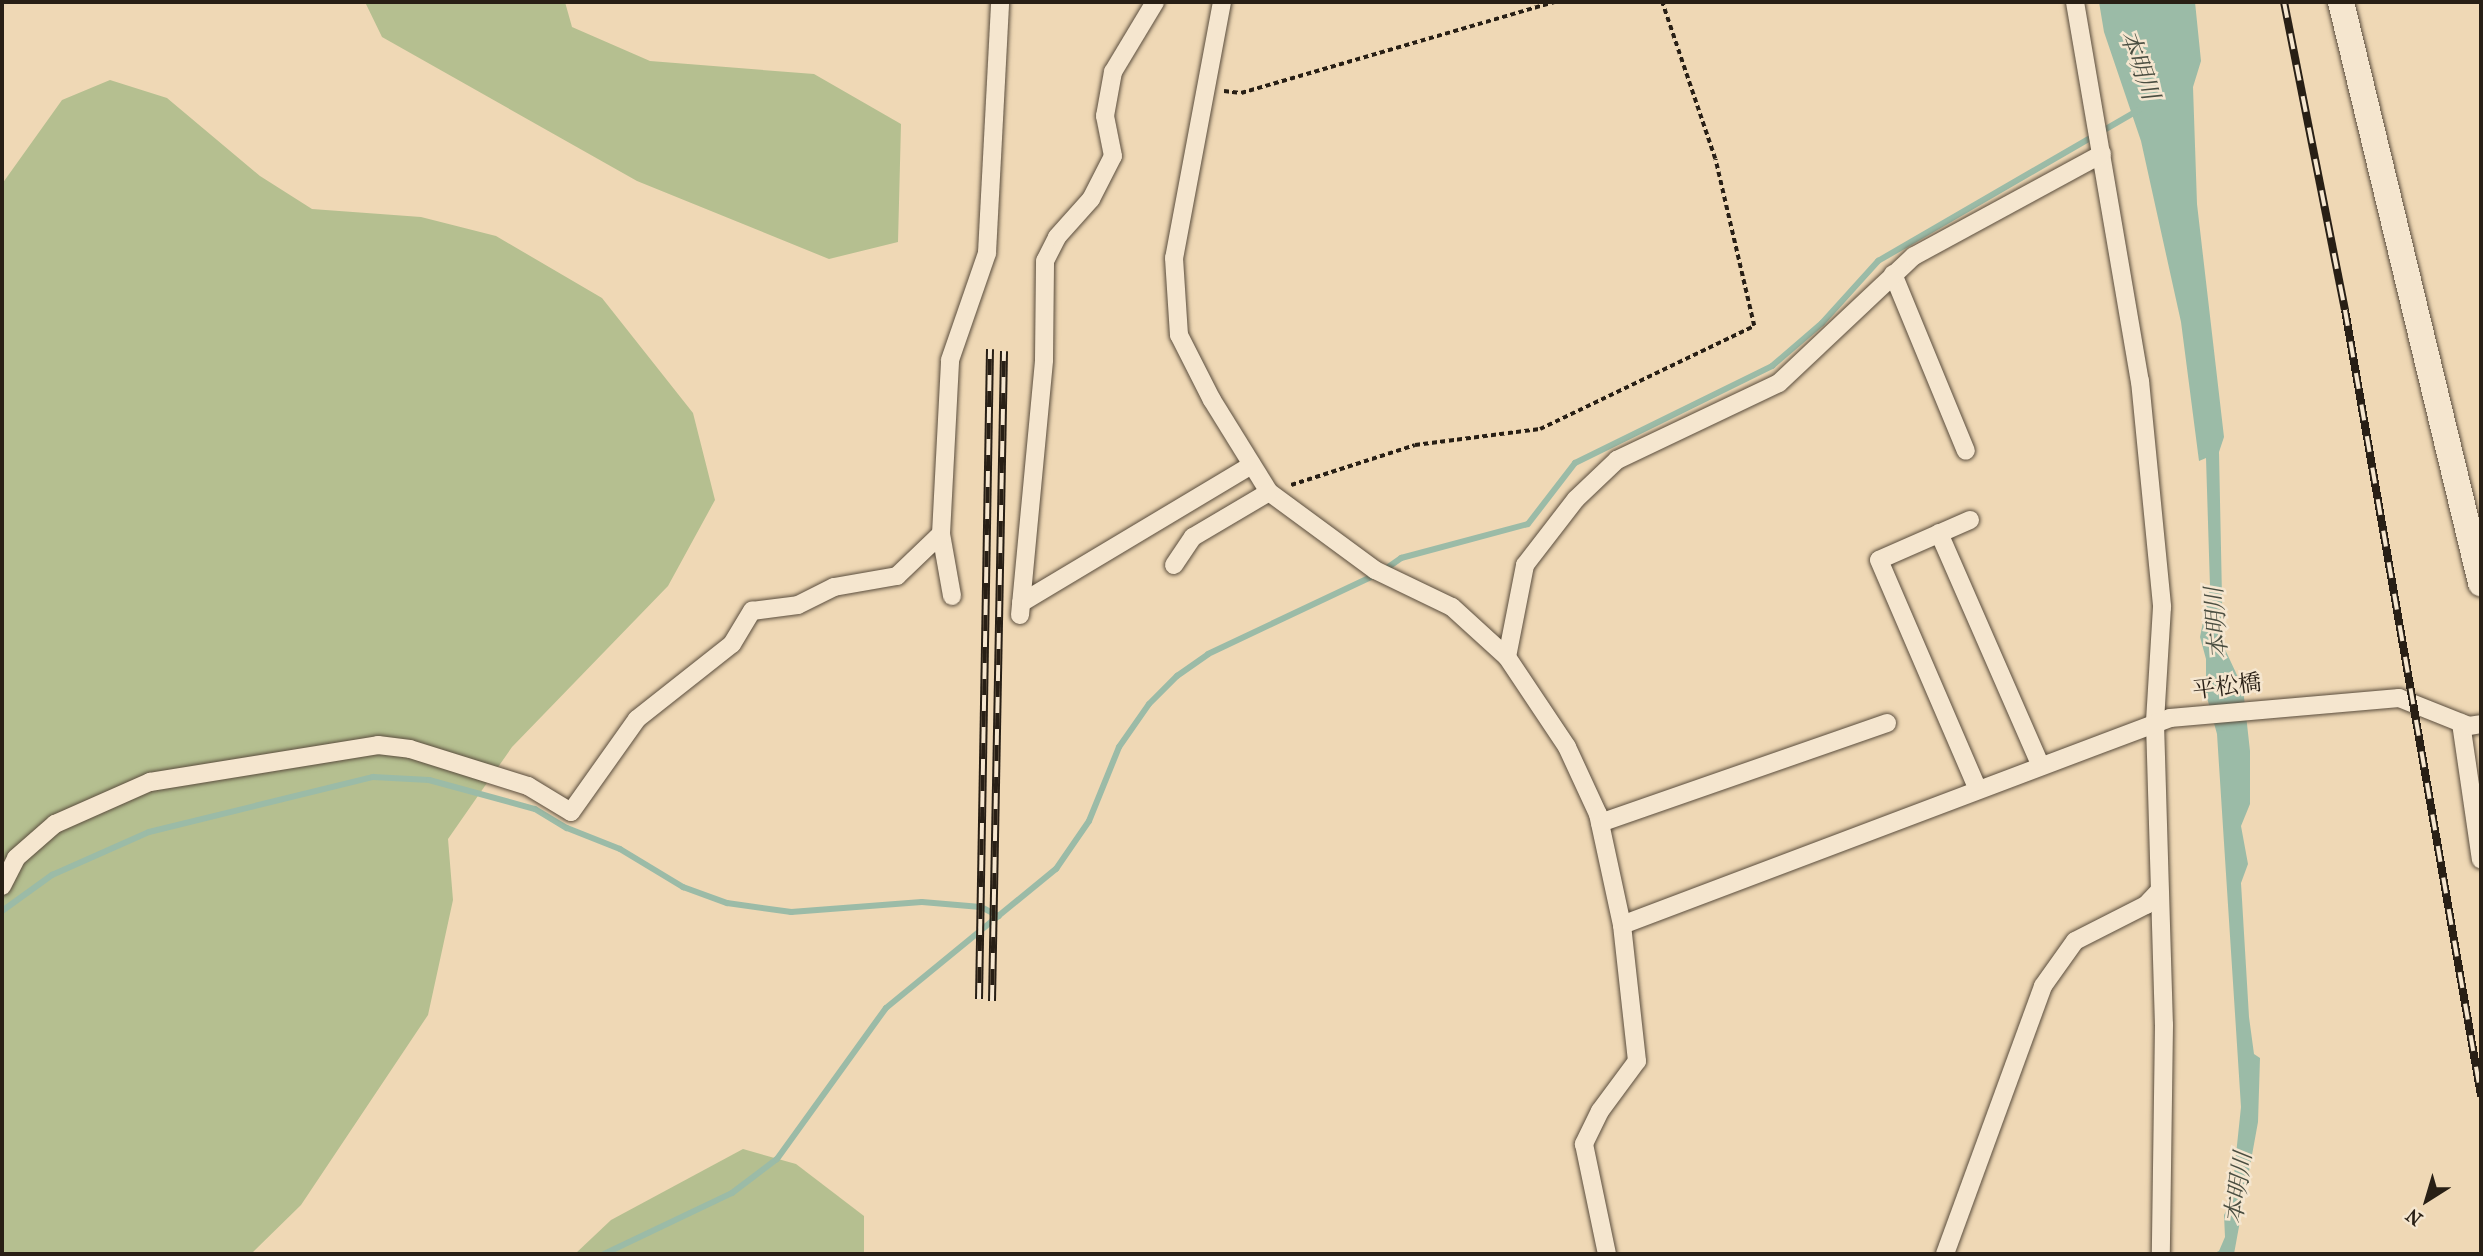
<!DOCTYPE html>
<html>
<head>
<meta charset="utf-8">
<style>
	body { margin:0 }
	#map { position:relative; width:2483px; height:1256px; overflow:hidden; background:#efd8b5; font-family:"IM FELL French Canon","Noto Serif JP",serif }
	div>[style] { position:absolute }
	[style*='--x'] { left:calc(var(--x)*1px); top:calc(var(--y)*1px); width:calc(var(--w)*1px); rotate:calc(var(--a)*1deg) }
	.green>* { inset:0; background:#b5bf90 }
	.water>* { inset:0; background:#9bbba7 }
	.stream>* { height:6px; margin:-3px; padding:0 3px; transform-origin:3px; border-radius:3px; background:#9bbba7 }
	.path>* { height:3.5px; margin-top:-1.75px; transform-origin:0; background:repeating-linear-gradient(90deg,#281f15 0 5px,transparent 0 8.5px) }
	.roads { filter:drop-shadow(0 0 2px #5a4d3d) drop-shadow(0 0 2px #5a4d3d) }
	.street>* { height:18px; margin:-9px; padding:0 9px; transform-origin:9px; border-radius:9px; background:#f5e6cf }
	.secondary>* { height:26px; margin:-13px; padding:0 13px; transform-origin:13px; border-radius:13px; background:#f5e6cf }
	.rail>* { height:8px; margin-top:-4px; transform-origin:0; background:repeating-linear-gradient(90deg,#f5e6cf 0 16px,#281f15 0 32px); box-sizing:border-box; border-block:2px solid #281f15 }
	span { translate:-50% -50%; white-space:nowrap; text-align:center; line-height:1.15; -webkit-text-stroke:5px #f5e6cf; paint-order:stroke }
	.street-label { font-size:23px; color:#281f15 }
	.water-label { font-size:24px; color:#4a4e41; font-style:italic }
	.frame { position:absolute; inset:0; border:4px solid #281f15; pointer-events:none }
	.north { position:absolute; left:2392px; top:1165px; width:70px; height:70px; -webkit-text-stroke:5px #f5e6cf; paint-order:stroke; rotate:217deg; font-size:19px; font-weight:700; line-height:28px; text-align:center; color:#281f15 }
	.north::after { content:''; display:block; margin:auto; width:24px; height:32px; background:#281f15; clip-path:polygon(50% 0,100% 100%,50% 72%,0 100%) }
</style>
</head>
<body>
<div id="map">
	<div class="green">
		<div style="clip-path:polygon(365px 2px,565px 2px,572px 27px,650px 61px,814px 74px,901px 124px,898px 242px,829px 259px,637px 181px,382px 37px)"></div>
		<div style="clip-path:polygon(110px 80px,167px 98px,260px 176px,312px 209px,421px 217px,496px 236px,602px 298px,693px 413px,715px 500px,668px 586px,512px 747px,448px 839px,453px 900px,428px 1015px,301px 1205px,251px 1254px,2px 1254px,2px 184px,62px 100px)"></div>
		<div style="clip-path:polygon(743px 1149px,796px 1164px,864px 1216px,864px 1254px,575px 1254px,611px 1220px)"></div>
	</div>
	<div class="water">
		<div style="clip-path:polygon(2099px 2px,2195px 2px,2201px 61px,2193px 87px,2197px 204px,2224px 437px,2219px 452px,2223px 645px,2243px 688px,2250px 751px,2250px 804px,2241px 826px,2248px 864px,2241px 883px,2249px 1017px,2254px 1054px,2260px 1058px,2258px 1122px,2234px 1254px,2212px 1254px,2219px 1251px,2225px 1237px,2224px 1215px,2231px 1202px,2241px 1107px,2217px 734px,2206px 694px,2206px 659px,2200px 637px,2210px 587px,2206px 458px,2199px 461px,2181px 322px,2141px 141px,2104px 32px)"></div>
	</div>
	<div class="stream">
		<div style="--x:1384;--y:570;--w:21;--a:-35"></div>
		<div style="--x:1401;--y:558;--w:131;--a:-15"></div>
		<div style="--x:1528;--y:524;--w:77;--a:-52.4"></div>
		<div style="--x:1575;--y:463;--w:220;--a:-26.2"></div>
		<div style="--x:1772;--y:366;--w:66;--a:-40.7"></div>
		<div style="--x:1822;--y:323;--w:84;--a:-47.9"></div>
		<div style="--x:1878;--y:261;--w:302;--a:-30.1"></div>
		<div style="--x:2;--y:911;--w:62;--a:-35.8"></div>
		<div style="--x:52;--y:875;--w:106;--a:-23.9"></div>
		<div style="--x:149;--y:832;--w:231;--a:-13.8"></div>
		<div style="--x:373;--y:777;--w:56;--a:3.1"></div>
		<div style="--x:429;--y:780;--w:110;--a:15.3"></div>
		<div style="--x:535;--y:809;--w:37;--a:31"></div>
		<div style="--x:567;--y:828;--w:57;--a:21.6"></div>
		<div style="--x:620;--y:849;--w:74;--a:31.1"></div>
		<div style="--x:683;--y:887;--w:47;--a:20"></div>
		<div style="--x:727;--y:903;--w:65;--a:8"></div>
		<div style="--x:791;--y:912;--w:131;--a:-4.4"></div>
		<div style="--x:922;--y:902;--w:59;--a:4.8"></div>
		<div style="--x:981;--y:907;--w:20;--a:27"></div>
		<div style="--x:604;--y:1254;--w:142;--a:-25.5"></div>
		<div style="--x:732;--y:1193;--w:56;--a:-37.1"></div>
		<div style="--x:777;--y:1159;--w:186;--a:-54.2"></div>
		<div style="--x:886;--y:1008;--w:220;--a:-39.3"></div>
		<div style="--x:1056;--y:869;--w:58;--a:-55.5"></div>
		<div style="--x:1089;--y:821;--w:80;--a:-67.9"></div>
		<div style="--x:1119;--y:747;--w:52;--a:-55.1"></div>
		<div style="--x:1149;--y:704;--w:40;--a:-45"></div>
		<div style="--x:1177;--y:676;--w:38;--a:-35"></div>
		<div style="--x:1208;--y:654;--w:185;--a:-25.3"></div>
	</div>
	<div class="path">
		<div style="--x:1224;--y:91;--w:17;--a:7"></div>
		<div style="--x:1241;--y:93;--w:327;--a:-16.2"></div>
		<div style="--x:1291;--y:485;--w:130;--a:-17.9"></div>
		<div style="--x:1415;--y:445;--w:126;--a:-7.3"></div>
		<div style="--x:1540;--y:429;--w:237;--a:-25.7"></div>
		<div style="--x:1754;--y:326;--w:171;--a:-103.1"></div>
		<div style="--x:1715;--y:159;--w:166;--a:-108.7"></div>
	</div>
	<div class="roads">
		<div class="street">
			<div style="--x:1222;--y:2;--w:260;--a:100.6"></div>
			<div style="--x:1174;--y:258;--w:77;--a:86.3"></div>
			<div style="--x:1179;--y:335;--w:73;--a:63.1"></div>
			<div style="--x:1212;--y:400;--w:108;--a:58.2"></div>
			<div style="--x:1269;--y:492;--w:132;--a:36.3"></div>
			<div style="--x:1375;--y:570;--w:85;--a:25.7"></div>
			<div style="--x:1452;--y:607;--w:74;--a:42.3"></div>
			<div style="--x:1507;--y:657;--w:108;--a:56.3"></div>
			<div style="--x:1567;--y:747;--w:74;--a:65.2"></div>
			<div style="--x:1598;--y:814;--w:114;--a:77.8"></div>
			<div style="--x:1622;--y:925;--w:137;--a:83.7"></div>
			<div style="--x:1637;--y:1061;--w:62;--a:126.5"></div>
			<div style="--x:1600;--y:1111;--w:37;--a:116"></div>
			<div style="--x:1584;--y:1144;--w:112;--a:78.2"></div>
			<div style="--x:2075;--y:2;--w:385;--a:80.3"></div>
			<div style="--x:2140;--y:381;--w:227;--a:84.4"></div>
			<div style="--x:2162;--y:607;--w:116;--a:93.5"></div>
			<div style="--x:2155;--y:723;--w:302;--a:88.3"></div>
			<div style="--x:2164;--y:1025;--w:229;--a:90.8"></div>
			<div style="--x:1893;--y:274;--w:191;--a:67.6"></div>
			<div style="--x:1970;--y:520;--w:99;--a:156.3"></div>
			<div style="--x:1879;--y:560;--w:250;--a:66.7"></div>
			<div style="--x:1939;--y:533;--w:254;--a:66.4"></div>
			<div style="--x:941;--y:534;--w:63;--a:79.9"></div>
			<div style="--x:1174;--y:565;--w:34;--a:-56"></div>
			<div style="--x:1193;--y:537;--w:88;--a:-30.6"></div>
			<div style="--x:1021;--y:603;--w:269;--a:-30.9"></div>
			<div style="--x:1020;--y:615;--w:256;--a:-84.6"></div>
			<div style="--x:1044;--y:360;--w:99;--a:-89.4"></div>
			<div style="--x:1045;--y:261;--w:27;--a:-63"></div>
			<div style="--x:1057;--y:237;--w:51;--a:-48.2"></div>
			<div style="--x:1091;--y:199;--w:48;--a:-62.9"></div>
			<div style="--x:1113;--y:156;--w:41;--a:-101.3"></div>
			<div style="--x:1105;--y:116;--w:45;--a:-79.7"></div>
			<div style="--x:1113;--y:72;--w:82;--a:-59"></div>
			<div style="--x:1507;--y:657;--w:94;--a:-78.9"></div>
			<div style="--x:1525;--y:565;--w:83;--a:-52.3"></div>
			<div style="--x:1576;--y:499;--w:57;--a:-43.6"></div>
			<div style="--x:1617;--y:460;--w:179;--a:-25.4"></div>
			<div style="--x:1779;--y:383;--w:185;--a:-43.3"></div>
			<div style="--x:1914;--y:256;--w:214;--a:-28.5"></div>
			<div style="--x:2461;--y:723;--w:138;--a:81.7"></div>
			<div style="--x:1600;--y:823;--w:304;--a:-19.2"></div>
			<div style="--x:2;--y:886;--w:31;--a:-63"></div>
			<div style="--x:16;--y:858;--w:52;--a:-41.1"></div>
			<div style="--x:55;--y:824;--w:104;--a:-23.9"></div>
			<div style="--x:150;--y:782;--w:231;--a:-9.2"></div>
			<div style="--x:378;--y:745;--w:32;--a:7"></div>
			<div style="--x:410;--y:749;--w:124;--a:17.4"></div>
			<div style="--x:528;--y:786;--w:50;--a:31.2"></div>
			<div style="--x:571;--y:812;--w:114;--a:-54.6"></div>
			<div style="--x:637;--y:719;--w:121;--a:-38.3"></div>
			<div style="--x:732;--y:644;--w:39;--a:-59"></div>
			<div style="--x:752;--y:611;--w:46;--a:-7.4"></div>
			<div style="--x:798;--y:605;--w:40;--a:-26.6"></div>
			<div style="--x:834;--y:587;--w:64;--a:-9.9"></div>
			<div style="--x:897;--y:576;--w:61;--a:-43.7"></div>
			<div style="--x:941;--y:534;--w:174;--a:-87"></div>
			<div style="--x:950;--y:360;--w:113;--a:-70.9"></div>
			<div style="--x:987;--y:253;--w:251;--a:-87"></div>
			<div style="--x:1622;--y:925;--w:586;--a:-20.69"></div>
			<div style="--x:2170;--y:718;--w:230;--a:-5"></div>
			<div style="--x:2399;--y:698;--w:75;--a:21.8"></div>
			<div style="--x:2469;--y:726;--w:12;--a:-9"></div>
			<div style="--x:1945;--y:1254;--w:285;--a:-69.9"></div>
			<div style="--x:2043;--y:986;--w:55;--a:-54.6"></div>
			<div style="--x:2075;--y:941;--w:80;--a:-26.9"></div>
			<div style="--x:2146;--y:905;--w:18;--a:-47"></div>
		</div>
		<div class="secondary">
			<div style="--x:2341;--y:2;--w:598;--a:76.45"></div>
		</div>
	</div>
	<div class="rail">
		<div style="--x:2284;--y:2;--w:314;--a:78.8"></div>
		<div style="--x:2345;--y:310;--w:798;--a:80.18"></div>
		<div style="--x:979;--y:999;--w:650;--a:-89.03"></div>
		<div style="--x:992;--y:1001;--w:650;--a:-88.94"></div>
	</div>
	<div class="street-label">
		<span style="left:2227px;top:687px;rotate:-7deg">平松橋</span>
	</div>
	<div class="water-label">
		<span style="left:2139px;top:65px;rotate:70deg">本明川</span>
		<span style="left:2217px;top:623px;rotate:-94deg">本明川</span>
		<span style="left:2239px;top:1188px;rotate:-82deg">本明川</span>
	</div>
	<div class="frame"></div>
	<div class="north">N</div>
</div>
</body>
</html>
